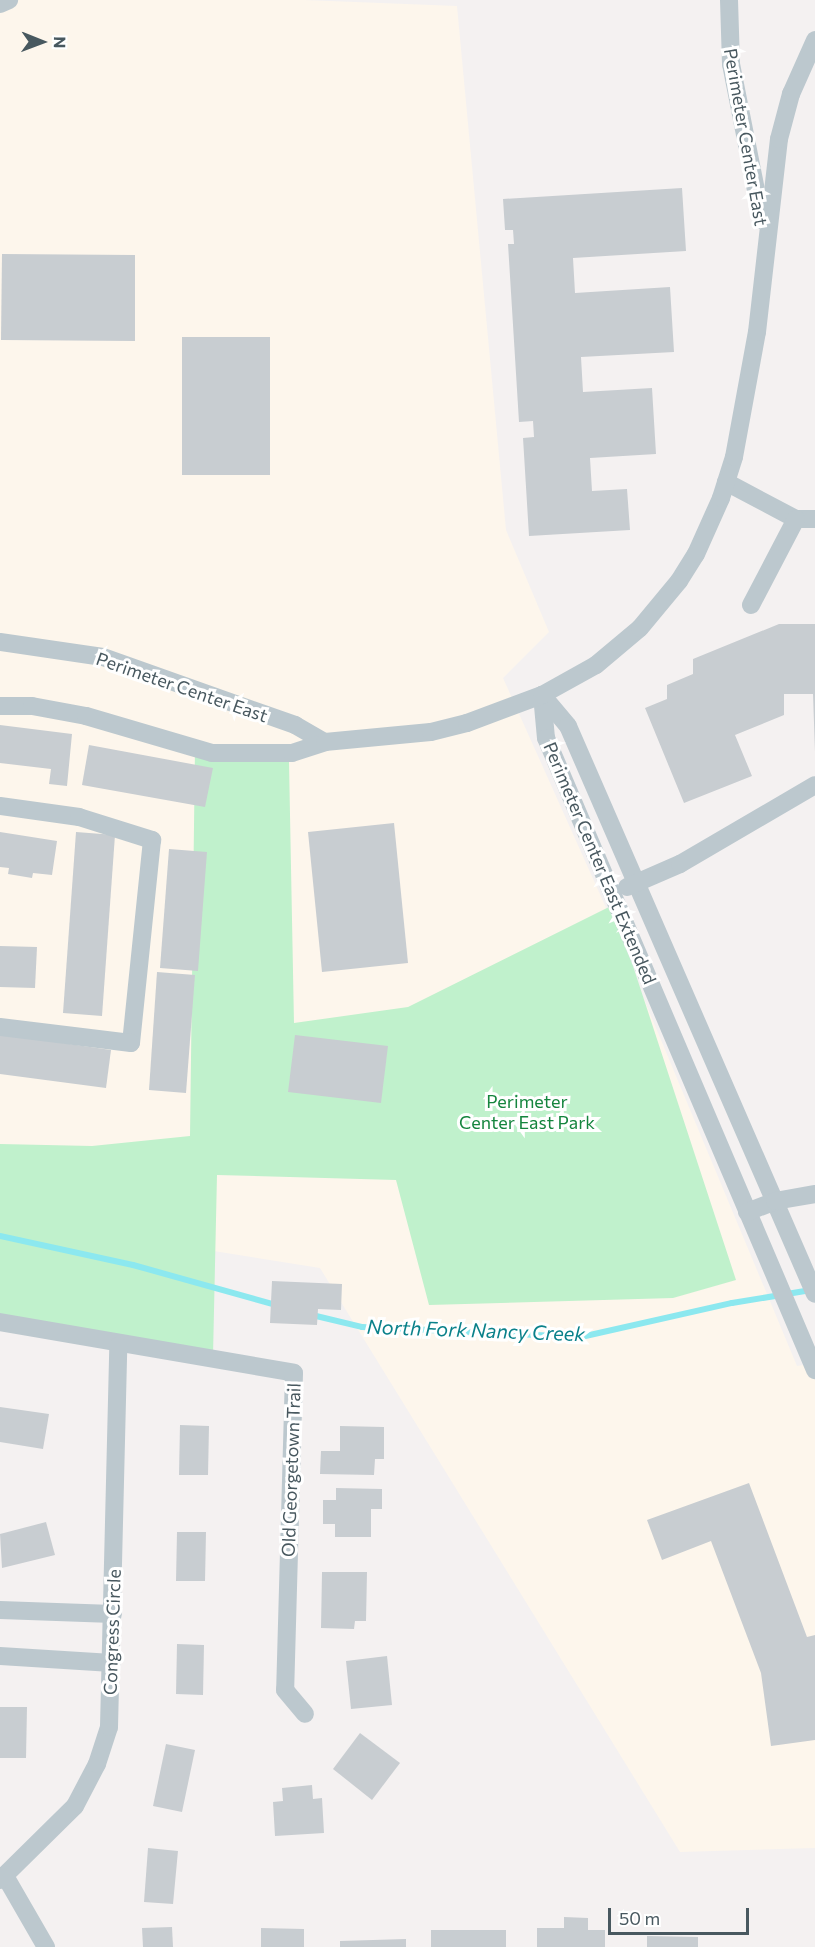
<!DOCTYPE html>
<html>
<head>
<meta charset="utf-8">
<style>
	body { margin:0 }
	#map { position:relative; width:815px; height:1947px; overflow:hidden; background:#f4f1f1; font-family:Commissioner,sans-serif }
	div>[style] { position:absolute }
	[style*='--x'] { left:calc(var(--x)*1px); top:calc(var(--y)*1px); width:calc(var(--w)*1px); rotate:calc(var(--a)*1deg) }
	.commercial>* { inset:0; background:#fdf6ec }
	.green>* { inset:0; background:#c0f1cc }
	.stream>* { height:6px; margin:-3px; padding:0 3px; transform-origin:3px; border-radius:3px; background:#8ce8ef }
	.building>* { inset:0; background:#c8cdd1 }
	.street>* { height:18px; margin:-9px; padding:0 9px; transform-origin:9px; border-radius:9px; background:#bcc8ce }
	span { translate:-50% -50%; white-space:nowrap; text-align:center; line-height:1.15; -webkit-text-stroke:6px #fff; paint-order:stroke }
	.street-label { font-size:18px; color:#48585f }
	.park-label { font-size:18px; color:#15853e }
	.water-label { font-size:20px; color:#0a818a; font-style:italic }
	.north { position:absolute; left:12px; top:12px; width:60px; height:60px; -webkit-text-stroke:4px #fff; paint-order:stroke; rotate:91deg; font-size:16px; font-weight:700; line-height:24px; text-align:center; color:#48585f }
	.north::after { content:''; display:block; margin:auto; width:21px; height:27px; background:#48585f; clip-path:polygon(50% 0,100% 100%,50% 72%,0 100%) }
	.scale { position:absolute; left:608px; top:1908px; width:141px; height:27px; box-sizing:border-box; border:3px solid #48585f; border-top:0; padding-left:8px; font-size:18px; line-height:21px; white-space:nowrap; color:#48585f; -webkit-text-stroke:4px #fff; paint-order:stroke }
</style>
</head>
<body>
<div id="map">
	<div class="commercial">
		<div style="clip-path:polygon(0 0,304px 0,457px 6px,506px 530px,549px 632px,503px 678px,603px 901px,797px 1366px,815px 1363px,815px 1848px,680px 1852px,320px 1268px,0 1217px)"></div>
	</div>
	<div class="green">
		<div style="clip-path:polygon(195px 748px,289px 762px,294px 1023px,408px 1007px,613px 905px,736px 1280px,673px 1298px,429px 1305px,396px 1180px,217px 1175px,213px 1356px,0 1324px,0 1144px,92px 1146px,190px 1136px)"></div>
	</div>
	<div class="stream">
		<div style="--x:0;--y:1236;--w:136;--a:12.3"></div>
		<div style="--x:133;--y:1265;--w:148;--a:15.6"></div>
		<div style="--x:312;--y:1315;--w:51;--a:13.5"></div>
		<div style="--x:362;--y:1327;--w:219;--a:2.6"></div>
		<div style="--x:581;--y:1337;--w:155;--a:-12.7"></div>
		<div style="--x:732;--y:1303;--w:80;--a:-9.3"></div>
	</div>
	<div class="building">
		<div style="clip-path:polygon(682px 188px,686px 251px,573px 258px,575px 293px,670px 287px,674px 352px,581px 357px,583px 392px,652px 388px,656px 454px,590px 458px,592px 491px,627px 489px,630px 530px,529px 536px,523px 438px,534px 437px,533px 421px,519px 422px,508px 244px,514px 244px,513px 230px,505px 230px,503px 199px)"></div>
		<div style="clip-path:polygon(2px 254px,135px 255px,135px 341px,1px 340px)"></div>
		<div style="clip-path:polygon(182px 337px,270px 337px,270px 475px,182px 475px)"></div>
		<div style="clip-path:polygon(779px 624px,815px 624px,815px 752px,813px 694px,784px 694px,784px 715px,735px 735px,752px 776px,684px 803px,645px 708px,667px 699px,667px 685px,693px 674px,693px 659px)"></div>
		<div style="clip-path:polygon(0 725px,72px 734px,67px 786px,49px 784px,51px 769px,0 763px)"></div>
		<div style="clip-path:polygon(89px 745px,213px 768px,205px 807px,82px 785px)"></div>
		<div style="clip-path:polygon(394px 823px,408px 963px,322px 972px,308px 832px)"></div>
		<div style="clip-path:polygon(0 832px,57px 841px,52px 875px,33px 873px,32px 878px,8px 874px,9px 868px,0 867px)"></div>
		<div style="clip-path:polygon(76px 832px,115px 835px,102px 1016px,63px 1013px)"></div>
		<div style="clip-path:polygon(169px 849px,207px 852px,198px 971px,160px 968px)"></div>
		<div style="clip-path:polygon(0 946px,37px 947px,35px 988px,0 987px)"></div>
		<div style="clip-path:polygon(157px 972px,195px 975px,186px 1093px,149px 1090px)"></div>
		<div style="clip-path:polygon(0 1034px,111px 1050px,106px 1088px,0 1074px)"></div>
		<div style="clip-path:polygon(295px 1035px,388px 1046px,381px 1103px,288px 1092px)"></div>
		<div style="clip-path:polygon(272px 1281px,342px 1284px,341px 1310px,318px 1309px,317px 1325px,270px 1323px)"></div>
		<div style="clip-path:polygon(0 1407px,49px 1414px,43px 1449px,0 1442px)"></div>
		<div style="clip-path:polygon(180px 1425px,209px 1426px,208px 1475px,179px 1475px)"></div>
		<div style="clip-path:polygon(340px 1426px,384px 1427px,384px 1459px,375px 1459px,374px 1475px,320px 1474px,321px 1451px,340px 1451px)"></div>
		<div style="clip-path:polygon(749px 1483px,807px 1637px,815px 1635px,815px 1740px,771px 1746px,761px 1673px,711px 1541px,662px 1560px,647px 1520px)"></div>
		<div style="clip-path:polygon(336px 1488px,382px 1489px,382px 1509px,371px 1509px,371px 1537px,335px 1537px,335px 1524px,323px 1524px,323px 1500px,336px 1500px)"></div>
		<div style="clip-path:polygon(46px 1522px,55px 1555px,2px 1568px,0 1534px)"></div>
		<div style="clip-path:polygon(177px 1532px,206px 1532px,205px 1581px,176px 1581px)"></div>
		<div style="clip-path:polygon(322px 1572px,367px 1572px,366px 1621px,355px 1621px,354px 1629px,321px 1628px)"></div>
		<div style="clip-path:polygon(177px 1644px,204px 1645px,203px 1695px,176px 1694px)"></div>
		<div style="clip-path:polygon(387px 1656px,392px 1705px,351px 1709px,346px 1661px)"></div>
		<div style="clip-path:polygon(0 1707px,27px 1707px,26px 1758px,0 1758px)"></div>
		<div style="clip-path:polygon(360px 1733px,400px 1763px,372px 1800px,333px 1769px)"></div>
		<div style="clip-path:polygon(166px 1744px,195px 1750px,182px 1812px,153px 1806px)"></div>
		<div style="clip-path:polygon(312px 1785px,313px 1799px,322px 1798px,324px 1833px,275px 1836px,273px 1802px,283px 1801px,282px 1788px)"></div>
		<div style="clip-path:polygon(148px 1848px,178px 1851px,173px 1904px,144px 1902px)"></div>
		<div style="clip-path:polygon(564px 1917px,588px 1918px,588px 1930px,605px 1930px,605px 1947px,537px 1947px,537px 1928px,564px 1928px)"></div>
		<div style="clip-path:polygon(172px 1927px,173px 1947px,143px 1947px,142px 1928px)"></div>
		<div style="clip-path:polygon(261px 1928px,304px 1929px,304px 1947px,261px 1947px)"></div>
		<div style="clip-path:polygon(431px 1930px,506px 1930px,506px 1947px,431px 1947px)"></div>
		<div style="clip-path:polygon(647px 1936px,698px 1937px,698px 1947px,647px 1947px)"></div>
		<div style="clip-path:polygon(406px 1939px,406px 1947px,340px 1947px,340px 1941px)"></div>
	</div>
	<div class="street">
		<div style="--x:729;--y:0;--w:64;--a:88.2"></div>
		<div style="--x:731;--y:64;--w:159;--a:78.8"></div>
		<div style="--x:0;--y:4;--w:10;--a:-24"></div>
		<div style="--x:726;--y:482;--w:79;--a:27.9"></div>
		<div style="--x:796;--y:519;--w:19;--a:0"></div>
		<div style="--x:751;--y:605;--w:97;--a:-62.4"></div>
		<div style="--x:0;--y:642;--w:104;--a:8.3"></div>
		<div style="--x:103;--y:657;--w:204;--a:19.5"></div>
		<div style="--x:295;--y:725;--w:34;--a:30"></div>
		<div style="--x:542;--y:695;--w:43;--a:84.7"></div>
		<div style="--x:546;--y:738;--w:687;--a:66.94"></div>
		<div style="--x:542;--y:695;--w:40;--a:50"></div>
		<div style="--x:568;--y:726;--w:619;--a:66.5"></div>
		<div style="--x:0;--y:706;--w:32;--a:0"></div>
		<div style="--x:32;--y:706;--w:55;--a:10.5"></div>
		<div style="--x:86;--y:716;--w:131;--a:16.4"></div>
		<div style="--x:212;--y:753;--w:80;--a:0"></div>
		<div style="--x:292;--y:753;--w:35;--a:-18"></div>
		<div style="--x:325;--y:742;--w:106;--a:-5.4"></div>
		<div style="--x:431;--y:732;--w:37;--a:-14"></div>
		<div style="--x:467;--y:723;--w:80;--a:-20.5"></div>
		<div style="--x:542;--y:695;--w:62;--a:-29.1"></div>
		<div style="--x:596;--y:665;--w:57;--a:-40.1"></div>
		<div style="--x:640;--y:628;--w:61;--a:-50.3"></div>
		<div style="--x:679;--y:581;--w:32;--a:-58"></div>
		<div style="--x:696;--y:554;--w:61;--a:-65.9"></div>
		<div style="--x:721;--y:498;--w:43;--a:-72.4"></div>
		<div style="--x:734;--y:457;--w:127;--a:-79.6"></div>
		<div style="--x:757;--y:332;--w:194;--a:-83.5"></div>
		<div style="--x:779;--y:139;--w:47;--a:-75.1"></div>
		<div style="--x:791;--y:94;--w:59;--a:-66"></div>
		<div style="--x:0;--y:806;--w:80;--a:7.9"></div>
		<div style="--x:79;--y:817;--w:77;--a:17.5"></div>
		<div style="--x:152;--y:840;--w:204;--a:95.9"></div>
		<div style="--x:131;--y:1043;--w:132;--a:-173"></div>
		<div style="--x:627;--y:887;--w:58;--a:-23.5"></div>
		<div style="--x:680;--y:864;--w:156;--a:-30.3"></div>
		<div style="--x:747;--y:1212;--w:30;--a:-21"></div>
		<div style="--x:775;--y:1201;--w:41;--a:-9.9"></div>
		<div style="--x:0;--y:1322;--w:298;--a:9.8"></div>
		<div style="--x:294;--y:1373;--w:317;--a:91.6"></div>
		<div style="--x:285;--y:1690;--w:31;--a:50"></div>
		<div style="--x:0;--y:1610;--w:113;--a:2"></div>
		<div style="--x:0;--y:1656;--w:112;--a:3.6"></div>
		<div style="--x:5;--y:1876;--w:82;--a:60"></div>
		<div style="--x:0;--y:1880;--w:105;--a:-44.6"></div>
		<div style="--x:75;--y:1806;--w:47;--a:-62.4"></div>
		<div style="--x:97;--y:1764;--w:39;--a:-72"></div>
		<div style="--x:109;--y:1727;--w:381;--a:-88.6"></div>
	</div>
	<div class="street-label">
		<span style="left:746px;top:137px;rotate:80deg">Perimeter Center East</span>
		<span style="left:182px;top:687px;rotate:19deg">Perimeter Center East</span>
		<span style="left:600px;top:863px;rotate:67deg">Perimeter Center East Extended</span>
		<span style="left:291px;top:1470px;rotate:-88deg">Old Georgetown Trail</span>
		<span style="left:112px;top:1632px;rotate:-88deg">Congress Circle</span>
	</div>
	<div class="park-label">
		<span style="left:527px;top:1112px">Perimeter<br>Center East Park</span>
	</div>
	<div class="water-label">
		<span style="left:476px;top:1330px;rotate:2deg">North Fork Nancy Creek</span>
	</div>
	<div class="north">N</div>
	<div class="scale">50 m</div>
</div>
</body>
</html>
